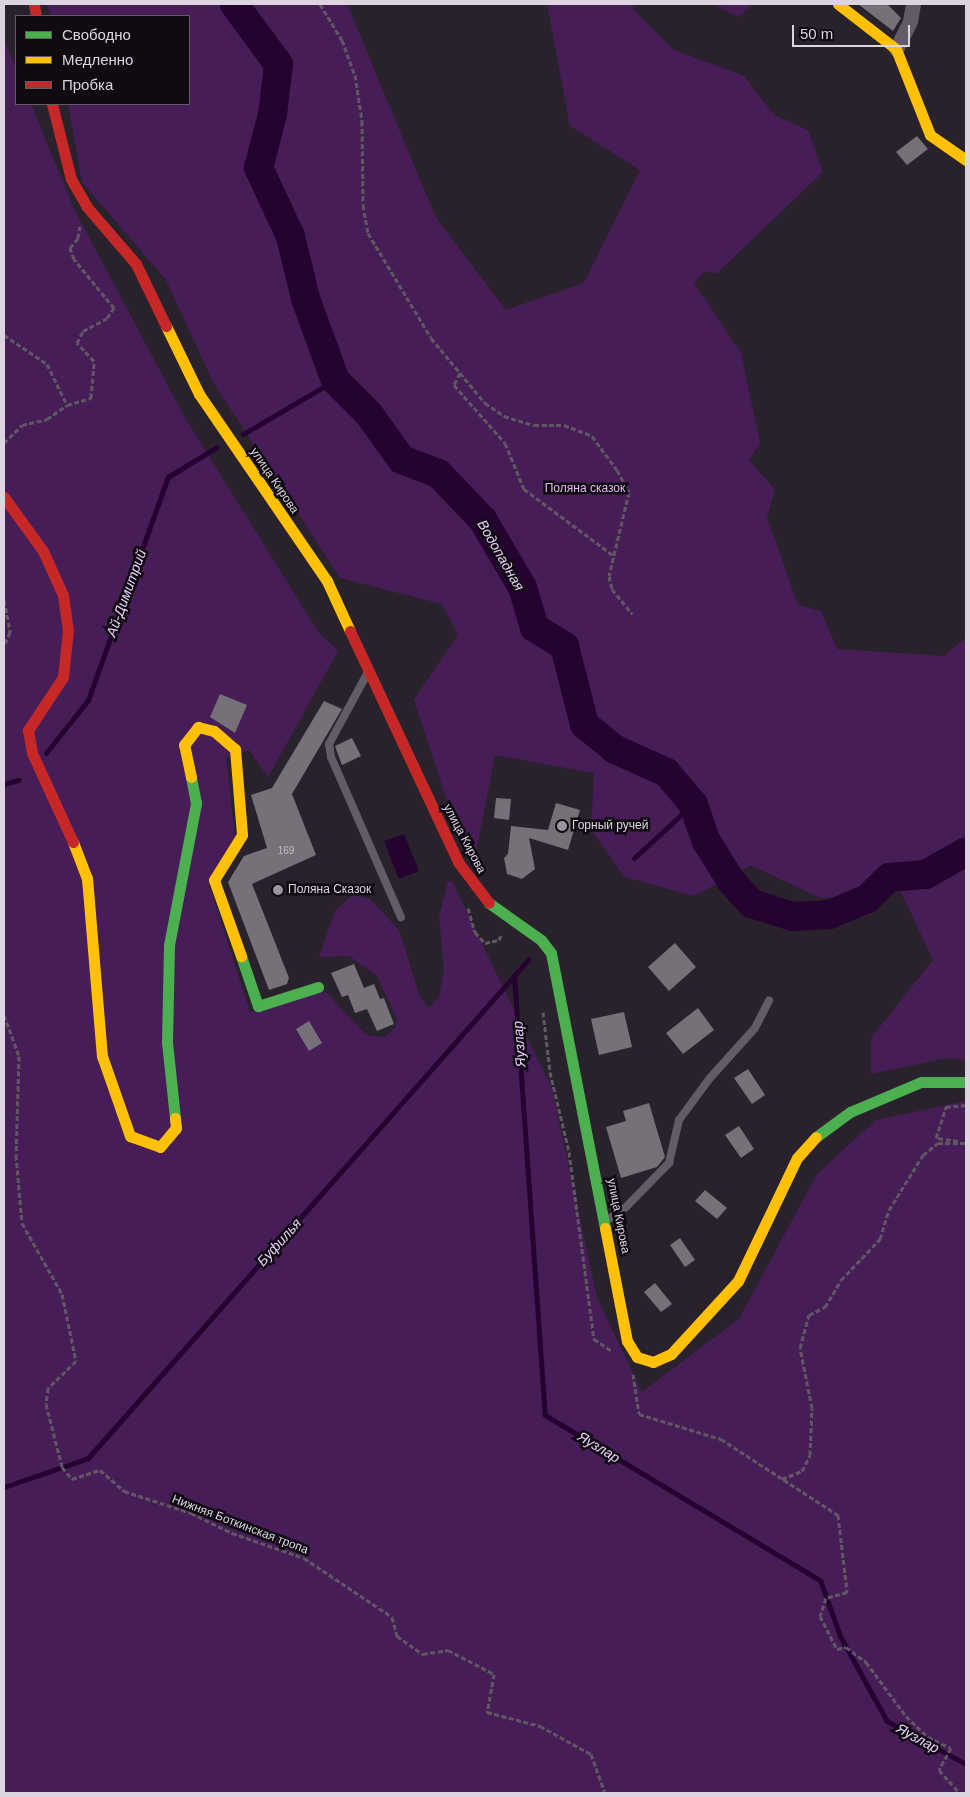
<!DOCTYPE html>
<html>
<head>
<meta charset="utf-8">
<style>
	body { margin:0 }
	#map { position:relative; width:970px; height:1797px; overflow:hidden; background:#29222c; font-family:Arial,sans-serif }
	div>[style] { position:absolute }
	[style*='--x'] { left:calc(var(--x)*1px); top:calc(var(--y)*1px); width:calc(var(--w)*1px); rotate:calc(var(--a)*1deg) }
	.green>* { inset:0; background:#471d58 }
	.water>* { inset:0; background:#240331 }
	.stream>* { height:5px; margin:-2.5px; padding:0 2.5px; transform-origin:2.5px; border-radius:2.5px; background:#240331 }
	.river>* { height:29px; margin:-14.5px; padding:0 14.5px; transform-origin:14.5px; border-radius:14.5px; background:#240331 }
	.building>* { inset:0; background:#767078 }
	.path>* { height:3px; margin-top:-1.5px; transform-origin:0; background:repeating-linear-gradient(90deg,#5f5862 0 5px,transparent 0 7.5px) }
	.lane>* { height:8px; margin:-4px; padding:0 4px; transform-origin:4px; border-radius:4px; background:#635b67 }
	.street>* { height:15px; margin:-7.5px; padding:0 7.5px; transform-origin:7.5px; border-radius:7.5px; background:#635b67 }
	.fast>* { height:11px; margin:-5.5px; padding:0 5.5px; transform-origin:5.5px; border-radius:5.5px; background:#4caf50 }
	.slow>* { height:11px; margin:-5.5px; padding:0 5.5px; transform-origin:5.5px; border-radius:5.5px; background:#ffc107 }
	.jam>* { height:11px; margin:-5.5px; padding:0 5.5px; transform-origin:5.5px; border-radius:5.5px; background:#c62828 }
	.dots>* { width:14px; height:14px; translate:-50% -50%; box-sizing:border-box; border:2px solid #100b12; border-radius:50% }
	span { translate:-50% -50%; white-space:nowrap; text-align:center; line-height:1.15; -webkit-text-stroke:5px #100b12; paint-order:stroke }
	.number-label { font-size:10px; color:#c2bcc6 }
	.number-label span { -webkit-text-stroke-width:0 }
	.street-label { font-size:12px; color:#dcd5e0 }
	.park-label { font-size:12px; color:#e3b9f6 }
	.poi-label { font-size:12px; color:#dcd5e0 }
	.left { translate:0 -50%; text-align:left }
	.water-label { font-size:14px; color:#ebd0f9; font-style:italic }
	.frame { position:absolute; inset:0; border:5px solid #dcd5e0; pointer-events:none }
	.legend { position:absolute; left:15px; top:15px; width:175px; height:90px; box-sizing:border-box; background:#100b12; border:1px solid #625c64; margin:0; padding:6px 9px; list-style:none; font-size:15px; color:#dcd5e0 }
	.legend li { display:flex; align-items:center; gap:10px; height:25px }
	.legend b { width:25px; border:1px solid #625c64 }
	.scale { position:absolute; left:792px; top:25px; width:118px; height:22px; box-sizing:border-box; border:2px solid #dcd5e0; border-top:0; padding-left:6px; font-size:15px; line-height:18px; white-space:nowrap; color:#dcd5e0; -webkit-text-stroke:4px #100b12; paint-order:stroke }
</style>
</head>
<body>
<div id="map">
	<div class="green">
		<div style="clip-path:polygon(46px 4px,347px 4px,436px 218px,506px 310px,584px 283px,640px 170px,570px 126px,547px 4px,638px 4px,633px 9px,674px 50px,744px 76px,774px 115px,808px 130px,823px 172px,717px 273px,704px 272px,694px 283px,741px 353px,760px 443px,749px 460px,775px 490px,767px 517px,798px 605px,821px 611px,837px 649px,944px 656px,966px 638px,966px 1060px,947px 1058px,871px 1074px,871px 1038px,933px 960px,901px 892px,820px 898px,751px 865px,694px 896px,625px 877px,591px 830px,594px 773px,495px 755px,475px 857px,462px 848px,414px 699px,458px 635px,442px 604px,340px 578px,213px 382px,166px 280px,82px 182px,68px 104px,189px 104px,189px 16px,52px 16px)"></div>
		<div style="clip-path:polygon(714px 4px,754px 4px,738px 17px)"></div>
		<div style="clip-path:polygon(4px 39px,16px 69px,16px 104px,31px 104px,75px 211px,184px 416px,318px 632px,338px 651px,268px 777px,249px 750px,226px 758px,235px 836px,208px 881px,250px 1012px,323px 989px,366px 1035px,385px 1037px,395px 1028px,397px 1019px,377px 976px,349px 956px,319px 957px,335px 911px,352px 895px,370px 899px,399px 930px,420px 997px,429px 1008px,439px 997px,444px 969px,439px 917px,448px 882px,452px 881px,552px 1089px,597px 1298px,642px 1392px,739px 1319px,817px 1174px,876px 1120px,966px 1101px,966px 1793px,4px 1793px)"></div>
	</div>
	<div class="water">
		<div style="clip-path:polygon(404px 834px,419px 871px,399px 879px,384px 841px)"></div>
	</div>
	<div class="stream">
		<div style="--x:243;--y:434;--w:107;--a:-30.4"></div>
		<div style="--x:46;--y:753;--w:68;--a:-51.6"></div>
		<div style="--x:88;--y:700;--w:237;--a:-70.3"></div>
		<div style="--x:168;--y:477;--w:57;--a:-31.5"></div>
		<div style="--x:4;--y:784;--w:15;--a:-16"></div>
		<div style="--x:634;--y:858;--w:80;--a:-42.5"></div>
		<div style="--x:514;--y:975;--w:441;--a:86"></div>
		<div style="--x:545;--y:1415;--w:321;--a:31"></div>
		<div style="--x:820;--y:1580;--w:59;--a:70.3"></div>
		<div style="--x:840;--y:1636;--w:97;--a:61.1"></div>
		<div style="--x:887;--y:1721;--w:90;--a:28.6"></div>
		<div style="--x:4;--y:1487;--w:89;--a:-19"></div>
		<div style="--x:88;--y:1458;--w:665;--a:-48.54"></div>
	</div>
	<div class="river">
		<div style="--x:234;--y:4;--w:74;--a:53.7"></div>
		<div style="--x:278;--y:64;--w:50;--a:96.8"></div>
		<div style="--x:272;--y:114;--w:55;--a:104.8"></div>
		<div style="--x:258;--y:167;--w:76;--a:65.1"></div>
		<div style="--x:290;--y:236;--w:64;--a:76.4"></div>
		<div style="--x:305;--y:298;--w:87;--a:69.9"></div>
		<div style="--x:335;--y:380;--w:47;--a:45"></div>
		<div style="--x:368;--y:413;--w:57;--a:54.3"></div>
		<div style="--x:401;--y:459;--w:40;--a:21"></div>
		<div style="--x:438;--y:473;--w:64;--a:46.3"></div>
		<div style="--x:482;--y:519;--w:79;--a:59.5"></div>
		<div style="--x:522;--y:587;--w:42;--a:73.3"></div>
		<div style="--x:534;--y:627;--w:36;--a:32"></div>
		<div style="--x:564;--y:646;--w:81;--a:75.6"></div>
		<div style="--x:584;--y:724;--w:40;--a:39"></div>
		<div style="--x:615;--y:749;--w:56;--a:24.3"></div>
		<div style="--x:666;--y:772;--w:42;--a:49.8"></div>
		<div style="--x:693;--y:804;--w:39;--a:71"></div>
		<div style="--x:706;--y:841;--w:47;--a:58"></div>
		<div style="--x:731;--y:881;--w:30;--a:48"></div>
		<div style="--x:751;--y:903;--w:43;--a:17.6"></div>
		<div style="--x:792;--y:916;--w:37;--a:-3"></div>
		<div style="--x:829;--y:914;--w:41;--a:-22.8"></div>
		<div style="--x:867;--y:898;--w:30;--a:-44"></div>
		<div style="--x:889;--y:877;--w:36;--a:-5"></div>
		<div style="--x:925;--y:874;--w:47;--a:-29.3"></div>
	</div>
	<div class="building">
		<div style="clip-path:polygon(858px 4px,887px 4px,901px 18px,893px 31px)"></div>
		<div style="clip-path:polygon(917px 136px,928px 149px,907px 165px,896px 152px)"></div>
		<div style="clip-path:polygon(220px 694px,247px 705px,235px 733px,210px 717px)"></div>
		<div style="clip-path:polygon(324px 701px,342px 709px,292px 794px,316px 855px,252px 884px,289px 978px,287px 984px,269px 990px,228px 882px,244px 856px,267px 848px,251px 795px,272px 788px)"></div>
		<div style="clip-path:polygon(352px 738px,361px 756px,342px 765px,335px 746px)"></div>
		<div style="clip-path:polygon(496px 798px,511px 799px,509px 820px,494px 818px)"></div>
		<div style="clip-path:polygon(556px 803px,580px 810px,568px 850px,529px 838px,535px 869px,522px 879px,507px 874px,504px 858px,508px 854px,511px 826px,548px 830px)"></div>
		<div style="clip-path:polygon(675px 943px,696px 967px,669px 991px,648px 967px)"></div>
		<div style="clip-path:polygon(354px 964px,364px 988px,374px 984px,380px 999px,384px 998px,394px 1024px,377px 1031px,367px 1009px,355px 1013px,348px 995px,342px 997px,331px 973px)"></div>
		<div style="clip-path:polygon(698px 1008px,714px 1030px,683px 1054px,666px 1033px)"></div>
		<div style="clip-path:polygon(624px 1012px,632px 1047px,599px 1055px,591px 1019px)"></div>
		<div style="clip-path:polygon(309px 1021px,322px 1043px,309px 1051px,296px 1029px)"></div>
		<div style="clip-path:polygon(748px 1069px,765px 1095px,752px 1104px,734px 1078px)"></div>
		<div style="clip-path:polygon(649px 1103px,665px 1157px,657px 1167px,621px 1178px,606px 1127px,626px 1121px,623px 1111px)"></div>
		<div style="clip-path:polygon(739px 1126px,754px 1149px,741px 1158px,725px 1135px)"></div>
		<div style="clip-path:polygon(705px 1190px,727px 1208px,717px 1219px,695px 1201px)"></div>
		<div style="clip-path:polygon(680px 1238px,695px 1260px,685px 1267px,670px 1245px)"></div>
		<div style="clip-path:polygon(655px 1283px,672px 1304px,661px 1312px,644px 1292px)"></div>
	</div>
	<div class="path">
		<div style="--x:320;--y:4;--w:42;--a:58.6"></div>
		<div style="--x:342;--y:40;--w:37;--a:70"></div>
		<div style="--x:355;--y:75;--w:47;--a:81.3"></div>
		<div style="--x:362;--y:121;--w:84;--a:89.3"></div>
		<div style="--x:363;--y:205;--w:28;--a:80"></div>
		<div style="--x:368;--y:233;--w:122;--a:59"></div>
		<div style="--x:431;--y:338;--w:85;--a:50.3"></div>
		<div style="--x:485;--y:403;--w:23;--a:34"></div>
		<div style="--x:504;--y:416;--w:31;--a:17"></div>
		<div style="--x:534;--y:425;--w:30;--a:0"></div>
		<div style="--x:564;--y:425;--w:30;--a:21"></div>
		<div style="--x:592;--y:436;--w:42;--a:53.7"></div>
		<div style="--x:617;--y:470;--w:25;--a:61"></div>
		<div style="--x:629;--y:492;--w:86;--a:103.4"></div>
		<div style="--x:609;--y:576;--w:13;--a:77"></div>
		<div style="--x:612;--y:589;--w:32;--a:51"></div>
		<div style="--x:4;--y:335;--w:52;--a:34"></div>
		<div style="--x:47;--y:364;--w:46;--a:64"></div>
		<div style="--x:460;--y:373;--w:13;--a:117"></div>
		<div style="--x:454;--y:385;--w:77;--a:48.7"></div>
		<div style="--x:505;--y:443;--w:50;--a:67.6"></div>
		<div style="--x:524;--y:489;--w:111;--a:36.6"></div>
		<div style="--x:4;--y:443;--w:25;--a:-45"></div>
		<div style="--x:22;--y:425;--w:26;--a:-13"></div>
		<div style="--x:47;--y:419;--w:24;--a:-35"></div>
		<div style="--x:67;--y:405;--w:25;--a:-16"></div>
		<div style="--x:91;--y:398;--w:37;--a:-85"></div>
		<div style="--x:94;--y:361;--w:25;--a:-133"></div>
		<div style="--x:77;--y:343;--w:13;--a:-63"></div>
		<div style="--x:83;--y:331;--w:27;--a:-28"></div>
		<div style="--x:107;--y:318;--w:12;--a:-55"></div>
		<div style="--x:114;--y:308;--w:63;--a:-129.2"></div>
		<div style="--x:74;--y:259;--w:12;--a:-110"></div>
		<div style="--x:70;--y:248;--w:13;--a:-51"></div>
		<div style="--x:78;--y:238;--w:12;--a:-81"></div>
		<div style="--x:4;--y:600;--w:33;--a:79"></div>
		<div style="--x:10;--y:632;--w:15;--a:113"></div>
		<div style="--x:468;--y:908;--w:25;--a:74"></div>
		<div style="--x:475;--y:932;--w:15;--a:48"></div>
		<div style="--x:485;--y:943;--w:14;--a:-12"></div>
		<div style="--x:499;--y:940;--w:5;--a:-68"></div>
		<div style="--x:543;--y:1012;--w:60;--a:83.3"></div>
		<div style="--x:550;--y:1072;--w:82;--a:76.6"></div>
		<div style="--x:569;--y:1152;--w:189;--a:82.4"></div>
		<div style="--x:594;--y:1339;--w:22;--a:34"></div>
		<div style="--x:4;--y:1015;--w:44;--a:69.9"></div>
		<div style="--x:19;--y:1056;--w:99;--a:91.7"></div>
		<div style="--x:16;--y:1155;--w:68;--a:85"></div>
		<div style="--x:22;--y:1223;--w:81;--a:60.6"></div>
		<div style="--x:62;--y:1294;--w:68;--a:78.2"></div>
		<div style="--x:76;--y:1361;--w:39;--a:136"></div>
		<div style="--x:48;--y:1388;--w:16;--a:97"></div>
		<div style="--x:46;--y:1404;--w:65;--a:75.7"></div>
		<div style="--x:62;--y:1467;--w:16;--a:50"></div>
		<div style="--x:72;--y:1479;--w:29;--a:-18"></div>
		<div style="--x:100;--y:1470;--w:32;--a:41"></div>
		<div style="--x:124;--y:1491;--w:71;--a:18.2"></div>
		<div style="--x:191;--y:1513;--w:46;--a:26"></div>
		<div style="--x:232;--y:1533;--w:76;--a:19.1"></div>
		<div style="--x:304;--y:1558;--w:106;--a:33.8"></div>
		<div style="--x:392;--y:1617;--w:20;--a:75"></div>
		<div style="--x:397;--y:1636;--w:32;--a:35"></div>
		<div style="--x:423;--y:1654;--w:25;--a:-9"></div>
		<div style="--x:448;--y:1650;--w:52;--a:27.6"></div>
		<div style="--x:494;--y:1674;--w:39;--a:100"></div>
		<div style="--x:487;--y:1712;--w:55;--a:14.8"></div>
		<div style="--x:540;--y:1726;--w:58;--a:28.8"></div>
		<div style="--x:591;--y:1754;--w:41;--a:70.3"></div>
		<div style="--x:958;--y:1141;--w:22;--a:-172"></div>
		<div style="--x:936;--y:1138;--w:33;--a:-72"></div>
		<div style="--x:946;--y:1107;--w:20;--a:-6"></div>
		<div style="--x:633;--y:1374;--w:40;--a:81.5"></div>
		<div style="--x:639;--y:1414;--w:86;--a:17"></div>
		<div style="--x:721;--y:1439;--w:140;--a:33"></div>
		<div style="--x:838;--y:1515;--w:78;--a:83.3"></div>
		<div style="--x:847;--y:1592;--w:22;--a:164"></div>
		<div style="--x:826;--y:1598;--w:19;--a:108"></div>
		<div style="--x:820;--y:1616;--w:37;--a:63"></div>
		<div style="--x:837;--y:1649;--w:9;--a:-13"></div>
		<div style="--x:846;--y:1647;--w:25;--a:37"></div>
		<div style="--x:866;--y:1662;--w:67;--a:53.5"></div>
		<div style="--x:906;--y:1716;--w:30;--a:44"></div>
		<div style="--x:928;--y:1737;--w:25;--a:26"></div>
		<div style="--x:951;--y:1748;--w:25;--a:119"></div>
		<div style="--x:939;--y:1770;--w:31;--a:48"></div>
		<div style="--x:782;--y:1479;--w:22;--a:-22"></div>
		<div style="--x:802;--y:1471;--w:18;--a:-63"></div>
		<div style="--x:810;--y:1455;--w:47;--a:-87.6"></div>
		<div style="--x:812;--y:1408;--w:61;--a:-101.3"></div>
		<div style="--x:800;--y:1348;--w:34;--a:-75"></div>
		<div style="--x:809;--y:1315;--w:18;--a:-27"></div>
		<div style="--x:825;--y:1307;--w:31;--a:-59"></div>
		<div style="--x:841;--y:1280;--w:57;--a:-46.4"></div>
		<div style="--x:880;--y:1239;--w:30;--a:-73"></div>
		<div style="--x:889;--y:1210;--w:65;--a:-58.3"></div>
		<div style="--x:923;--y:1155;--w:19;--a:-39"></div>
		<div style="--x:938;--y:1143;--w:28;--a:0"></div>
	</div>
	<div class="lane">
		<div style="--x:367;--y:674;--w:80;--a:118.5"></div>
		<div style="--x:329;--y:744;--w:13;--a:81"></div>
		<div style="--x:331;--y:757;--w:175;--a:66.4"></div>
		<div style="--x:606;--y:1221;--w:24;--a:-35"></div>
		<div style="--x:626;--y:1207;--w:62;--a:-45.7"></div>
		<div style="--x:669;--y:1163;--w:44;--a:-76.9"></div>
		<div style="--x:679;--y:1120;--w:52;--a:-53.6"></div>
		<div style="--x:710;--y:1078;--w:67;--a:-48"></div>
		<div style="--x:755;--y:1028;--w:31;--a:-63"></div>
	</div>
	<div class="street">
		<div style="--x:896;--y:49;--w:31;--a:-63"></div>
		<div style="--x:910;--y:21;--w:17;--a:-80"></div>
	</div>
	<div class="fast">
		<div style="--x:489;--y:903;--w:64;--a:35.4"></div>
		<div style="--x:541;--y:940;--w:16;--a:52"></div>
		<div style="--x:551;--y:953;--w:280;--a:78.9"></div>
		<div style="--x:241;--y:956;--w:53;--a:71.2"></div>
		<div style="--x:258;--y:1006;--w:63;--a:-17.6"></div>
		<div style="--x:175;--y:1118;--w:76;--a:-96"></div>
		<div style="--x:167;--y:1042;--w:97;--a:-88.8"></div>
		<div style="--x:169;--y:945;--w:145;--a:-79.2"></div>
		<div style="--x:196;--y:803;--w:26;--a:-101"></div>
		<div style="--x:816;--y:1137;--w:42;--a:-36.3"></div>
		<div style="--x:850;--y:1112;--w:77;--a:-22.9"></div>
		<div style="--x:921;--y:1082;--w:45;--a:0"></div>
	</div>
	<div class="slow">
		<div style="--x:838;--y:4;--w:73;--a:37.8"></div>
		<div style="--x:896;--y:49;--w:92;--a:68.4"></div>
		<div style="--x:930;--y:135;--w:44;--a:34.8"></div>
		<div style="--x:166;--y:326;--w:76;--a:64.1"></div>
		<div style="--x:199;--y:394;--w:227;--a:55.6"></div>
		<div style="--x:327;--y:581;--w:55;--a:65.3"></div>
		<div style="--x:191;--y:777;--w:33;--a:-102"></div>
		<div style="--x:184;--y:745;--w:23;--a:-52"></div>
		<div style="--x:198;--y:727;--w:16;--a:14"></div>
		<div style="--x:214;--y:731;--w:28;--a:41"></div>
		<div style="--x:235;--y:749;--w:86;--a:85.3"></div>
		<div style="--x:242;--y:835;--w:53;--a:121.9"></div>
		<div style="--x:214;--y:880;--w:81;--a:70.4"></div>
		<div style="--x:73;--y:842;--w:39;--a:69"></div>
		<div style="--x:87;--y:878;--w:179;--a:85.2"></div>
		<div style="--x:102;--y:1056;--w:85;--a:70.7"></div>
		<div style="--x:130;--y:1136;--w:32;--a:20"></div>
		<div style="--x:160;--y:1147;--w:25;--a:-50"></div>
		<div style="--x:176;--y:1128;--w:10;--a:-96"></div>
		<div style="--x:605;--y:1228;--w:115;--a:79"></div>
		<div style="--x:627;--y:1341;--w:19;--a:58"></div>
		<div style="--x:637;--y:1357;--w:17;--a:17"></div>
		<div style="--x:653;--y:1362;--w:20;--a:-24"></div>
		<div style="--x:671;--y:1354;--w:99;--a:-47.5"></div>
		<div style="--x:738;--y:1281;--w:136;--a:-64.4"></div>
		<div style="--x:797;--y:1158;--w:28;--a:-48"></div>
	</div>
	<div class="jam">
		<div style="--x:34;--y:4;--w:12;--a:81"></div>
		<div style="--x:52;--y:104;--w:77;--a:75.8"></div>
		<div style="--x:71;--y:179;--w:32;--a:60"></div>
		<div style="--x:87;--y:207;--w:75;--a:49.3"></div>
		<div style="--x:136;--y:264;--w:69;--a:64.2"></div>
		<div style="--x:4;--y:497;--w:67;--a:54.2"></div>
		<div style="--x:43;--y:551;--w:48;--a:65.6"></div>
		<div style="--x:63;--y:595;--w:35;--a:82"></div>
		<div style="--x:68;--y:630;--w:47;--a:96.1"></div>
		<div style="--x:63;--y:677;--w:64;--a:123.4"></div>
		<div style="--x:28;--y:730;--w:23;--a:80"></div>
		<div style="--x:32;--y:753;--w:98;--a:65.3"></div>
		<div style="--x:350;--y:631;--w:255;--a:64.9"></div>
		<div style="--x:458;--y:862;--w:51;--a:52.9"></div>
	</div>
	<div class="dots">
		<div style="left:562px;top:826px;background:#9d96a1"></div>
		<div style="left:278px;top:890px;background:#9d96a1"></div>
	</div>
	<div class="number-label">
		<span style="left:286px;top:851px">169</span>
	</div>
	<div class="street-label">
		<span style="left:274px;top:481px;rotate:56deg">улица Кирова</span>
		<span style="left:464px;top:839px;rotate:62deg">улица Кирова</span>
		<span style="left:618px;top:1216px;rotate:79deg">улица Кирова</span>
		<span style="left:240px;top:1525px;rotate:21deg">Нижняя Боткинская тропа</span>
	</div>
	<div class="park-label">
		<span style="left:585px;top:489px">Поляна сказок</span>
	</div>
	<div class="poi-label">
		<span class="left" style="left:572px;top:826px">Горный ручей</span>
		<span class="left" style="left:288px;top:890px">Поляна Сказок</span>
	</div>
	<div class="water-label">
		<span style="left:501px;top:555px;rotate:60deg">Водопадная</span>
		<span style="left:126px;top:593px;rotate:-70deg">Ай-Димитрий</span>
		<span style="left:519px;top:1044px;rotate:-94deg">Яузлар</span>
		<span style="left:279px;top:1242px;rotate:-48deg">Буфилья</span>
		<span style="left:599px;top:1447px;rotate:31deg">Яузлар</span>
		<span style="left:918px;top:1738px;rotate:29deg">Яузлар</span>
	</div>
	<div class="frame"></div>
	<ul class="legend">
	<li><b style="height:6px;background:#4caf50"></b>Свободно</li>
	<li><b style="height:6px;background:#ffc107"></b>Медленно</li>
	<li><b style="height:6px;background:#c62828"></b>Пробка</li>
	</ul>
	<div class="scale">50 m</div>
</div>
</body>
</html>
